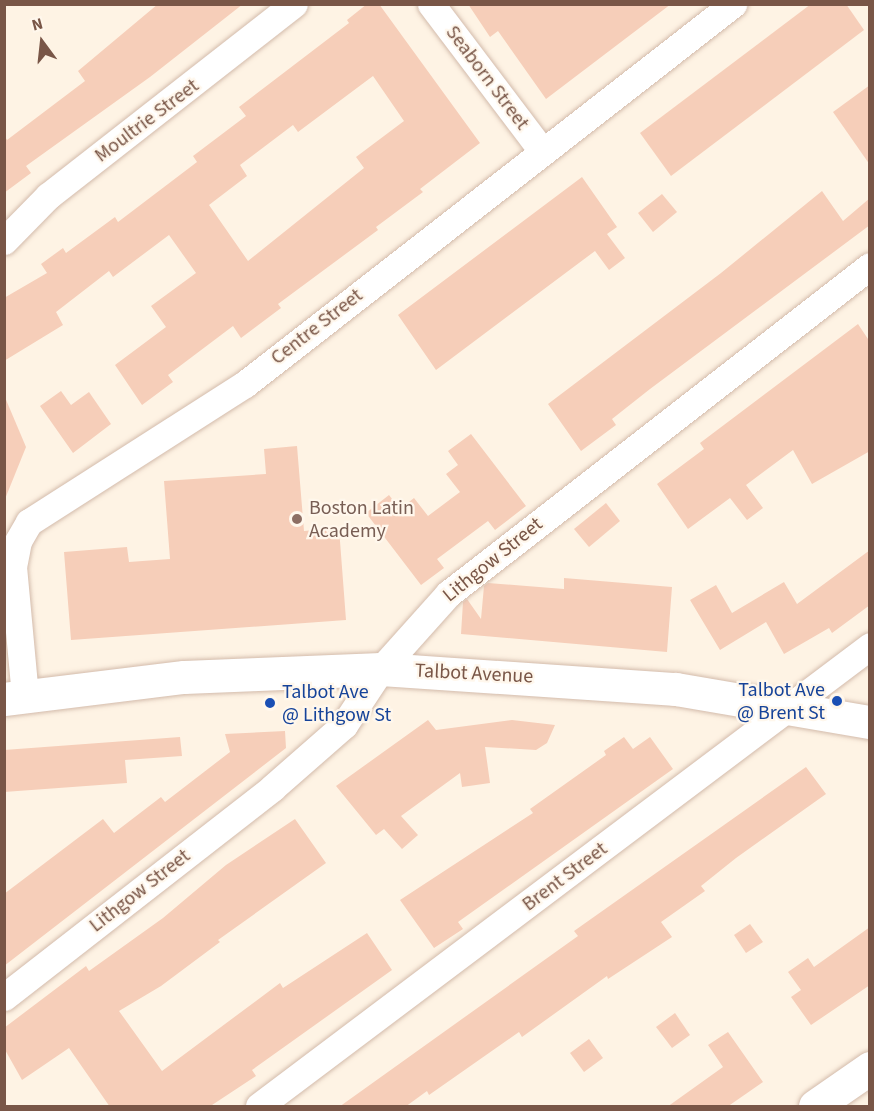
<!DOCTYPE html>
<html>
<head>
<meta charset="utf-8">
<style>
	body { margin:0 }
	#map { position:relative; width:874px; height:1111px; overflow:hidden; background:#fef3e4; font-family:"Source Sans 3",sans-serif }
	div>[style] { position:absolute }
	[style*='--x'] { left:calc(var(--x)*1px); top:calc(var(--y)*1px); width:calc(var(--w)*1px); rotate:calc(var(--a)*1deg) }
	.building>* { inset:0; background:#f6ceb9 }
	.roads { filter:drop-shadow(0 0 2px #d3bbab) drop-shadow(0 0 2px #d3bbab) }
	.minor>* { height:27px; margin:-13.5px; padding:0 13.5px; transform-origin:13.5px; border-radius:13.5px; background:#fff }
	.tertiary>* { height:33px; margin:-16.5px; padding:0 16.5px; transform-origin:16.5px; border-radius:16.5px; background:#fff }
	.secondary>* { height:33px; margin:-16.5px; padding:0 16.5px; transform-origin:16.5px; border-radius:16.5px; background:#fff }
	.dots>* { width:16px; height:16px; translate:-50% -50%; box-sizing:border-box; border:3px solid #fff7ec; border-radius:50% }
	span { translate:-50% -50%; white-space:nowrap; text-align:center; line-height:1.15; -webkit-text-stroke:4.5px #fff7ec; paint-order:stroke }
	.street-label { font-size:20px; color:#795647 }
	.education-label { font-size:20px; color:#785e54 }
	.left { translate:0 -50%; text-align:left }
	.transit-label { font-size:20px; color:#164399 }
	.right { translate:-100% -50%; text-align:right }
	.frame { position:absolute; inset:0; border:6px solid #795647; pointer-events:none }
	.north { position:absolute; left:12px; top:12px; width:60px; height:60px; -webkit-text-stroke:4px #fff7ec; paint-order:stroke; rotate:345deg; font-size:16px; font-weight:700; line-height:24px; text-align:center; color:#795647 }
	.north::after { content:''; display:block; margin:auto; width:21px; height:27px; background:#795647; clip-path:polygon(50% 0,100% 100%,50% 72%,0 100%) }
</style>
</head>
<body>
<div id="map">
	<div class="building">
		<div style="clip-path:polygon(158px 4px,243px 4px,150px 77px,26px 166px,31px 173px,4px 193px,4px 135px,7px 140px,85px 81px,78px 71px)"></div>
		<div style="clip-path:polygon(evenodd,367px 4px,379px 4px,480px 143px,420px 189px,423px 192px,376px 227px,378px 230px,278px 304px,281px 308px,241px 338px,233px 326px,168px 375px,173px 382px,142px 405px,115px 365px,166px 327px,151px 306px,196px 273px,169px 235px,113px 277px,109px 271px,56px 312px,63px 325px,4px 361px,4px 298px,47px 273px,41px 264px,63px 248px,66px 253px,115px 217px,118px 222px,197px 162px,193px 156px,246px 116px,239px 107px,349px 23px,347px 20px,367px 4px,373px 76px,404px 121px,356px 157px,364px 168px,248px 261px,209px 205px,247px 176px,240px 165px,293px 125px,298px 132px,373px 76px)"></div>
		<div style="clip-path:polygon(468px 4px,671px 4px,546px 99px,498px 31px,490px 37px)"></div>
		<div style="clip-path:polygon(811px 4px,846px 4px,864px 30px,671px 176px,640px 133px)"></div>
		<div style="clip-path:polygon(870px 85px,870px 165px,833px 112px)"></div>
		<div style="clip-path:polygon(582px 177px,617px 227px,607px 234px,625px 258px,609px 270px,595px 251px,436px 370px,398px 315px)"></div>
		<div style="clip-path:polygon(822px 191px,843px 221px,870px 198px,870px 225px,650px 389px,612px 419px,616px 425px,581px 451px,548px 404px,721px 273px)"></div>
		<div style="clip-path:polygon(662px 194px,677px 212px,653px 232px,638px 213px)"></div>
		<div style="clip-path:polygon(858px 324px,870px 342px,870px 451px,812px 484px,793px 450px,746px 485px,763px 508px,747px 520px,730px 498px,688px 529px,657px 484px,704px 449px,700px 443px)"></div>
		<div style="clip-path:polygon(61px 391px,71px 405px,89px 392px,111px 424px,73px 453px,40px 406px)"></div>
		<div style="clip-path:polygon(4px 395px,26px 447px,5px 499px,4px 499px)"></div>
		<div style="clip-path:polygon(471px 434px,526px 506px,495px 530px,488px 521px,437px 559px,444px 568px,421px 585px,366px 513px,389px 495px,400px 509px,414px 498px,428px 516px,460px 492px,446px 474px,458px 465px,448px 451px)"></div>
		<div style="clip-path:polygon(297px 446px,304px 531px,339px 528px,346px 620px,71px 640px,64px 552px,127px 547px,129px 562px,170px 559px,164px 481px,266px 474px,264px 449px)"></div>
		<div style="clip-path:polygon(606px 503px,620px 521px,589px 547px,574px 529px)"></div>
		<div style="clip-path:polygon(870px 550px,870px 605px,832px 633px,829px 628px,784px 654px,766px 622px,720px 650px,690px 600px,716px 585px,732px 613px,784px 582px,797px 604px)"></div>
		<div style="clip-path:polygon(564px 578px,672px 587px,667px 652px,461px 634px,463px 602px,467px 599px,481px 619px,484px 586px,488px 583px,564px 589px)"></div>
		<div style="clip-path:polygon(428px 720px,436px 730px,512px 720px,555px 725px,547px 743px,536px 750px,485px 747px,490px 783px,462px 787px,460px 773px,401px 816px,418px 835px,402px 849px,384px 829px,376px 835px,336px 786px)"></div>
		<div style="clip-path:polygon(285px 731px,286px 748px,4px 966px,4px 894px,103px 819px,114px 833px,161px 797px,165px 802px,230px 752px,225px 734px)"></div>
		<div style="clip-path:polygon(180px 737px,182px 756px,125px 760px,127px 783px,4px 792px,4px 750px)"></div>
		<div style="clip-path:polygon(624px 737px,633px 749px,650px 737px,673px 769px,458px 922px,463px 929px,434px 948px,400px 900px,533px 813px,530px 809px,606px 755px,604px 751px)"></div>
		<div style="clip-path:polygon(806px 767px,826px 794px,736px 858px,701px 886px,705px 891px,661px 922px,672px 937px,608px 979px,607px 976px,522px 1037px,519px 1032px,429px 1095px,427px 1091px,405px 1107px,339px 1107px,578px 936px,574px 931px)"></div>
		<div style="clip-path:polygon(295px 819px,326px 863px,218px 940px,220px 942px,161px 986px,119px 1011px,162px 1071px,280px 983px,283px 988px,367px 933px,392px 970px,252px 1070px,256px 1076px,209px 1107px,110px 1107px,69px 1048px,22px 1080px,4px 1048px,4px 1028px,86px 966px,89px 971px,163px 918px,226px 865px)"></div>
		<div style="clip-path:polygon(750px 924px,763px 942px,746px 953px,734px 935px)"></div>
		<div style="clip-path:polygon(870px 927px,870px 985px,811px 1025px,791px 997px,801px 990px,788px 972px,808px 958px,814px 967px)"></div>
		<div style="clip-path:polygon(675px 1013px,690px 1035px,672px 1048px,656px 1027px)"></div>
		<div style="clip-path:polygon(728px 1032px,763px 1082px,727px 1107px,667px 1107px,723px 1067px,708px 1045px)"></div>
		<div style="clip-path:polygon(589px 1039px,603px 1058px,584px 1072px,570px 1053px)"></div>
	</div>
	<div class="roads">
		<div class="minor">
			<div style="--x:431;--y:4;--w:184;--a:52.9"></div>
			<div style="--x:4;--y:241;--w:63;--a:-45.6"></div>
			<div style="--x:48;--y:196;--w:312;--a:-38"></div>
			<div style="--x:25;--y:696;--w:130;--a:-95.3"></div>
			<div style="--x:13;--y:567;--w:26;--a:-79"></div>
			<div style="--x:18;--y:541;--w:22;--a:-60"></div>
			<div style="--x:29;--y:522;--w:256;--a:-32.6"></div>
			<div style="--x:245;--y:384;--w:619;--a:-37.91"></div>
			<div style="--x:4;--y:997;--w:340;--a:-37.9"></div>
			<div style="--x:272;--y:788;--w:96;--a:-41.2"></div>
			<div style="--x:344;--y:725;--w:67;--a:-56.5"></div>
			<div style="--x:381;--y:669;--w:101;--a:-48.2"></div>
			<div style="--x:448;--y:594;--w:534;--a:-37.86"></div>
			<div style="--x:259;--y:1106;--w:765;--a:-36.97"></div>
		</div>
		<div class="tertiary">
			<div style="--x:815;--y:1106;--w:67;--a:-34.6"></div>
		</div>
		<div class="secondary">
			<div style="--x:4;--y:699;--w:181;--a:-7"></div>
			<div style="--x:184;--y:677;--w:197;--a:-2.3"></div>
			<div style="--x:381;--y:669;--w:296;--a:3.9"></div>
			<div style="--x:676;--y:689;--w:197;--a:9.7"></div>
		</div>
	</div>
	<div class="dots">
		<div style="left:297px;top:519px;background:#8d6e63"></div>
		<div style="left:837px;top:701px;background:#1a4fb4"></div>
		<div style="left:270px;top:703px;background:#1a4fb4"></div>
	</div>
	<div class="street-label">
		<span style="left:487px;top:78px;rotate:53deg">Seaborn Street</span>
		<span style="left:147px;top:121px;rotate:-37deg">Moultrie Street</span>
		<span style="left:317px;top:327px;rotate:-38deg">Centre Street</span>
		<span style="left:493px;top:560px;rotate:-39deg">Lithgow Street</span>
		<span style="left:474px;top:674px;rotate:3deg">Talbot Avenue</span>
		<span style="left:565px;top:877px;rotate:-37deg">Brent Street</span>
		<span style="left:140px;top:891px;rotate:-38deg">Lithgow Street</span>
	</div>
	<div class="education-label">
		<span class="left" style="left:309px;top:520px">Boston Latin<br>Academy</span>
	</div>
	<div class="transit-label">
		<span class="right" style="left:825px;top:702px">Talbot Ave<br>@ Brent St</span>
		<span class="left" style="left:282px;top:704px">Talbot Ave<br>@ Lithgow St</span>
	</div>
	<div class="frame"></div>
	<div class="north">N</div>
</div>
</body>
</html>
